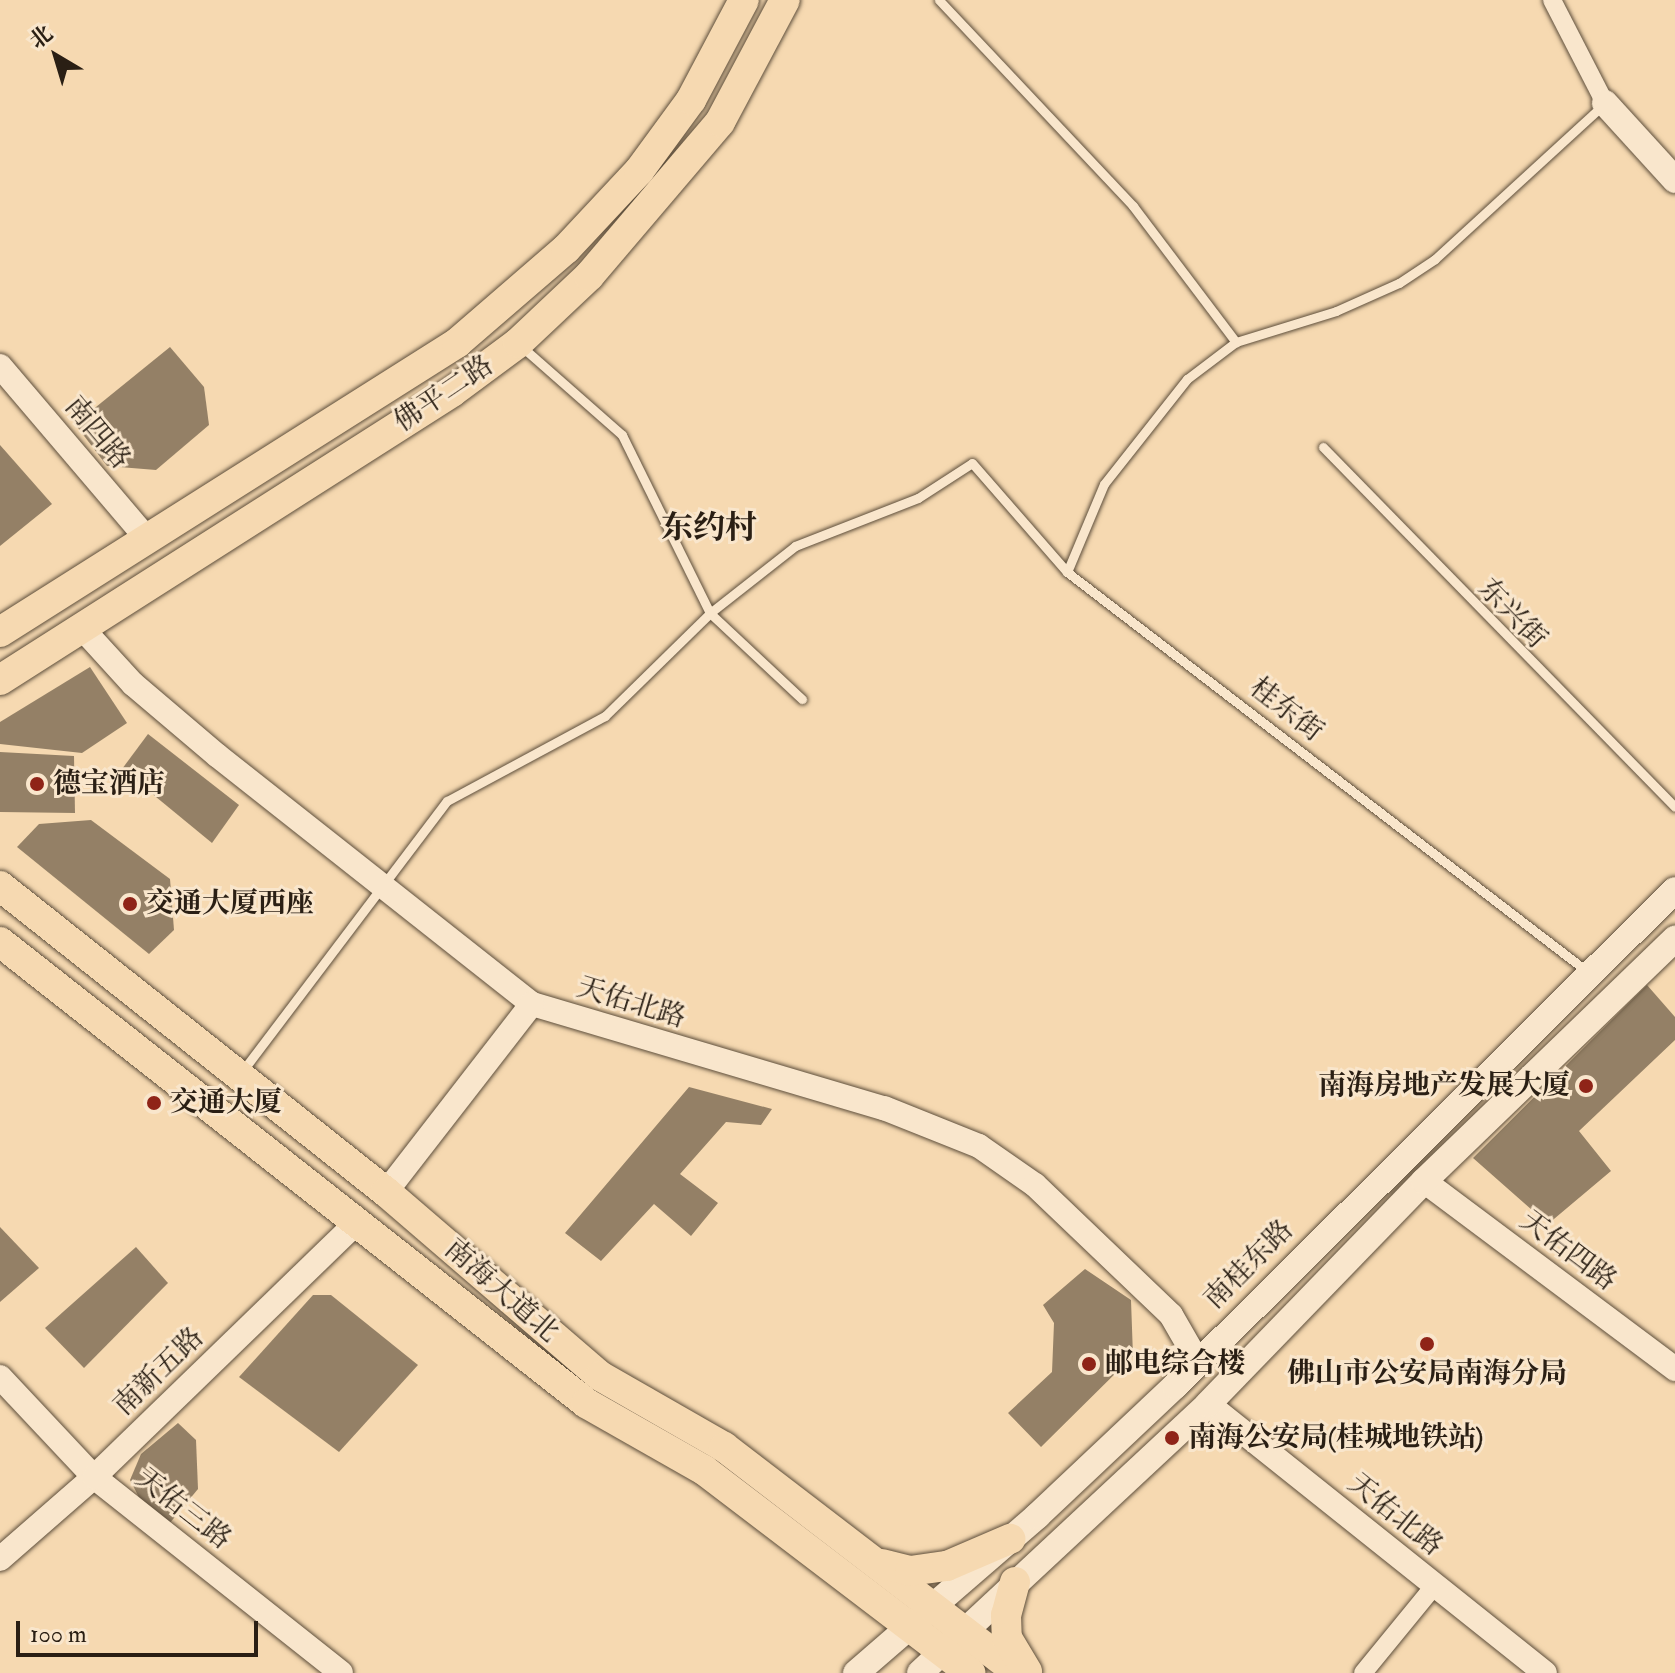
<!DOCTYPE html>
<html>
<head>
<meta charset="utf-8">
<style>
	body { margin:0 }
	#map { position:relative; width:1675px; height:1673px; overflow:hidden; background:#f6d9b1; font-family:"IM FELL Double Pica","Noto Serif SC",serif }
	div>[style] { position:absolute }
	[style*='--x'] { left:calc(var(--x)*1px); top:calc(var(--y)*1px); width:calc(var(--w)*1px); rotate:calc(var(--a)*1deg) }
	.building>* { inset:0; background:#948066 }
	.roads { filter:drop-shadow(0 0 2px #5d4e3b) drop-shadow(0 0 2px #5d4e3b) }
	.service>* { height:9px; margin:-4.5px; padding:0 4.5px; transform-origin:4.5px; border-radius:4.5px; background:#f9e6cc }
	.minor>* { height:18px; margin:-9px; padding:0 9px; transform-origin:9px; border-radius:9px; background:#f9e6cc }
	.tertiary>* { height:24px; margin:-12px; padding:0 12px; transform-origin:12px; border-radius:12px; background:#f9e6cc }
	.secondary>* { height:26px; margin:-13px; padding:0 13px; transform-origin:13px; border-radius:13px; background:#f9e6cc }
	.primary>* { height:30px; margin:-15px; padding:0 15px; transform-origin:15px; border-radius:15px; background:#f6d9b1 }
	.trunk>* { height:30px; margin:-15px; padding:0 15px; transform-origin:15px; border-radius:15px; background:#f6d9b1 }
	.dots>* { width:22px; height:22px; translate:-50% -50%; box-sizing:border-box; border:4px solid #f9e6cc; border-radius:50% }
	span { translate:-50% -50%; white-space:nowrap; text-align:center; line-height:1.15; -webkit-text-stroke:6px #f9e6cc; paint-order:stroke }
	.street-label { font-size:28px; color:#2a1f14 }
	.poi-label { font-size:28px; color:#2a1f14; font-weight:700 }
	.left { translate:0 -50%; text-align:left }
	.right { translate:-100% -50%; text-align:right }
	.quarter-label { font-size:32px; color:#2a1f14; font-weight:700 }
	.north { position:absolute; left:16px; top:16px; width:80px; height:80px; -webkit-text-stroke:6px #f9e6cc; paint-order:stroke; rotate:322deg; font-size:22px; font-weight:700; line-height:32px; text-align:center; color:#2a1f14 }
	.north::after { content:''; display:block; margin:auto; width:28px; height:36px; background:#2a1f14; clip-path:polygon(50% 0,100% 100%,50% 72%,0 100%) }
	.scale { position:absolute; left:16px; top:1621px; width:242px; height:36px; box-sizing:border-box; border:4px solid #2a1f14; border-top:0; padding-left:10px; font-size:24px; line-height:28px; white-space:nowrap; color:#2a1f14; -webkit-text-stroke:6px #f9e6cc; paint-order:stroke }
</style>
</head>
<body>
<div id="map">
	<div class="building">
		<div style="clip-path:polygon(170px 347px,204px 387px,209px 425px,156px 470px,107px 466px,75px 424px)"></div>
		<div style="clip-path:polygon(0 445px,52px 504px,0 546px)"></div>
		<div style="clip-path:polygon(90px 667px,127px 723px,82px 753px,0 744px,0 722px)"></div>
		<div style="clip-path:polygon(148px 734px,239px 805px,212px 843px,122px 769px)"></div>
		<div style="clip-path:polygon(0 752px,74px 756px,75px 813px,0 812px)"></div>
		<div style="clip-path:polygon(91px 820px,170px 879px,174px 930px,149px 954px,17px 847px,39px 824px)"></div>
		<div style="clip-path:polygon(1647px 985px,1675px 1017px,1675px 1040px,1579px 1131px,1611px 1171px,1548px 1224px,1473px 1158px)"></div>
		<div style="clip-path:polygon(689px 1087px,772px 1109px,761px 1125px,726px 1122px,680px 1174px,718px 1203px,691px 1236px,654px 1204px,601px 1261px,565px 1233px)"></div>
		<div style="clip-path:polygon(0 1227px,39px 1268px,0 1302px)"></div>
		<div style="clip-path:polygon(136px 1247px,168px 1283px,84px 1368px,45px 1328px)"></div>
		<div style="clip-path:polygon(1085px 1269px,1131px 1300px,1133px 1356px,1041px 1447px,1008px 1413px,1052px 1372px,1054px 1323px,1043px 1305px)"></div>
		<div style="clip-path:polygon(313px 1295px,331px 1295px,418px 1365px,339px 1452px,239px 1377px)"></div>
		<div style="clip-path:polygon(178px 1423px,196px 1440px,198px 1489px,169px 1524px,143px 1505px,130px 1480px,141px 1454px)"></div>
	</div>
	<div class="roads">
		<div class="service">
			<div style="--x:939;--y:0;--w:283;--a:46.7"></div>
			<div style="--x:1133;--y:206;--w:171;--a:52.9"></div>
			<div style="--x:520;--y:345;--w:136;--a:41.4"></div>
			<div style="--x:622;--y:435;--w:199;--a:63.7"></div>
			<div style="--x:710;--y:613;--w:126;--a:43.1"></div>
			<div style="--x:1323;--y:447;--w:503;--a:45.64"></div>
			<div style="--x:1067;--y:572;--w:95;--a:-67.2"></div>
			<div style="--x:1104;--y:484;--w:134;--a:-51.7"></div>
			<div style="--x:1187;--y:379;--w:61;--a:-37.1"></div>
			<div style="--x:1236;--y:342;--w:105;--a:-17.2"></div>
			<div style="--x:1336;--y:311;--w:69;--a:-24"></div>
			<div style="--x:1399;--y:283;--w:43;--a:-33.7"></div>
			<div style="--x:1435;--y:259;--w:229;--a:-42.5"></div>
			<div style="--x:241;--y:1073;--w:341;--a:-52.9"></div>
			<div style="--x:447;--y:801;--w:179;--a:-28.3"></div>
			<div style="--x:605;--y:716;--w:147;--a:-44.4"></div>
			<div style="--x:710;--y:613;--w:108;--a:-38.2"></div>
			<div style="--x:795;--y:546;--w:132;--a:-21.3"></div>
			<div style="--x:918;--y:498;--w:64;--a:-32.9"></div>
			<div style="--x:972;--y:463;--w:145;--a:48.9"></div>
			<div style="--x:1067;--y:572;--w:657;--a:37.52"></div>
		</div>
		<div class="minor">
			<div style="--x:1552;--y:0;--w:116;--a:62.8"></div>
			<div style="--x:1363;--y:1673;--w:114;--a:-50.7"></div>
		</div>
		<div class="tertiary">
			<div style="--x:0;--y:366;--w:227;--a:49.6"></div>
			<div style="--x:80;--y:626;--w:79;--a:47.6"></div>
			<div style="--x:133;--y:684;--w:111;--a:40.3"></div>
			<div style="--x:218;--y:756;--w:400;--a:38.3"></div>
			<div style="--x:532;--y:1004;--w:367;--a:16.5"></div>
			<div style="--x:884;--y:1108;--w:102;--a:21.8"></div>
			<div style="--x:979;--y:1146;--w:68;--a:34.9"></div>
			<div style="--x:1035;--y:1185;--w:188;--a:43.7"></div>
			<div style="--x:1171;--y:1315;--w:54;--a:60.1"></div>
			<div style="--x:1424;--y:1181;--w:314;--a:36.8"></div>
			<div style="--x:386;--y:1192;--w:238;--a:-52.2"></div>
			<div style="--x:0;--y:1377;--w:137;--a:46.8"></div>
			<div style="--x:94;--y:1477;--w:315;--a:38.4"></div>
			<div style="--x:1208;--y:1404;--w:431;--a:38.6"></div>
			<div style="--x:0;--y:1559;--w:125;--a:-41.1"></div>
			<div style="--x:94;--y:1477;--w:363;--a:-44.1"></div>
		</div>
		<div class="secondary">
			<div style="--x:1605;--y:103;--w:104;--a:47.7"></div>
			<div style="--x:856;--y:1673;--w:240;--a:-40.9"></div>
			<div style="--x:1037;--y:1516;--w:190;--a:-43.3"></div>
			<div style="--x:1175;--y:1386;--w:704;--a:-44.77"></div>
			<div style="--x:920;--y:1673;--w:394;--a:-43"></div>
			<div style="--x:1208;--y:1404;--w:310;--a:-45.9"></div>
			<div style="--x:1424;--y:1181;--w:349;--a:-44"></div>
		</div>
		<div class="primary">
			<div style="--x:0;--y:632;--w:541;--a:-32.31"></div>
			<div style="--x:457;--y:343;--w:144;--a:-40.8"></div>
			<div style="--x:566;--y:249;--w:107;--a:-46.9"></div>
			<div style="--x:639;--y:171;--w:88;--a:-53.8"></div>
			<div style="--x:691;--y:100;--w:113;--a:-62.1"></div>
			<div style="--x:0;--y:680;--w:536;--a:-32.5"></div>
			<div style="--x:452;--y:392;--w:82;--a:-36.6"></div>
			<div style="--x:518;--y:343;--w:98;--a:-43.3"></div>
			<div style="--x:589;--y:276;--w:202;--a:-49.6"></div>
			<div style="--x:720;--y:122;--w:138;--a:-62"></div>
		</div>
		<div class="trunk">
			<div style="--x:0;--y:886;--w:493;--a:38.4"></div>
			<div style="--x:386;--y:1192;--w:282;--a:40.7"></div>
			<div style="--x:600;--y:1376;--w:143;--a:29.8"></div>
			<div style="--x:724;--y:1447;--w:371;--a:37.5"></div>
			<div style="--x:0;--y:942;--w:746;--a:38.19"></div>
			<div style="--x:586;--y:1403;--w:136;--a:29.6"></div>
			<div style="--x:704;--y:1470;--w:335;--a:37.3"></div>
			<div style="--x:882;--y:1564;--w:29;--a:14"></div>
			<div style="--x:910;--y:1571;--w:37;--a:-8"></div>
			<div style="--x:947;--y:1566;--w:69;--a:-23.2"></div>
			<div style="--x:1015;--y:1582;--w:34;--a:105"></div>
			<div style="--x:1006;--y:1615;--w:23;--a:88"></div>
			<div style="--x:1007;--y:1638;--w:39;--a:59"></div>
		</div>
	</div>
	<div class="dots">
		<div style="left:37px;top:784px;background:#8f2418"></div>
		<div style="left:130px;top:904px;background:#8f2418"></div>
		<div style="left:1586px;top:1086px;background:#8f2418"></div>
		<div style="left:154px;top:1103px;background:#8f2418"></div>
		<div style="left:1427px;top:1344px;background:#8f2418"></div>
		<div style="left:1089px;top:1364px;background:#8f2418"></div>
		<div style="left:1172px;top:1438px;background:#8f2418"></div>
	</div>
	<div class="street-label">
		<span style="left:444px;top:394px;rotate:-34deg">佛平二路</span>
		<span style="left:97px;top:433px;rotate:50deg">南四路</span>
		<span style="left:1512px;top:614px;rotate:46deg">东兴街</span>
		<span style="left:1286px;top:710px;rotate:38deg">桂东街</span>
		<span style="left:631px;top:1003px;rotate:17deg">天佑北路</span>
		<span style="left:1568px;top:1251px;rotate:37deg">天佑四路</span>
		<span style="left:1249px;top:1265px;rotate:-45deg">南桂东路</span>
		<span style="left:501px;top:1291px;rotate:41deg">南海大道北</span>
		<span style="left:159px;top:1372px;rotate:-44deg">南新五路</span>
		<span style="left:183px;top:1509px;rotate:38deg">天佑三路</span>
		<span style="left:1395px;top:1515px;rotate:39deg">天佑北路</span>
	</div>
	<div class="poi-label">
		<span class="left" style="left:53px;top:784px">德宝酒店</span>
		<span class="left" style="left:146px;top:904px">交通大厦西座</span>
		<span class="right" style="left:1570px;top:1086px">南海房地产发展大厦</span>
		<span class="left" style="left:170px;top:1103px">交通大厦</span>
		<span class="left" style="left:1105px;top:1364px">邮电综合楼</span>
		<span style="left:1427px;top:1374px">佛山市公安局南海分局</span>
		<span class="left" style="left:1188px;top:1438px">南海公安局(桂城地铁站)</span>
	</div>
	<div class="quarter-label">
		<span style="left:709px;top:528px">东约村</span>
	</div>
	<div class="north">北</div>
	<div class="scale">100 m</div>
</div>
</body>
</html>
